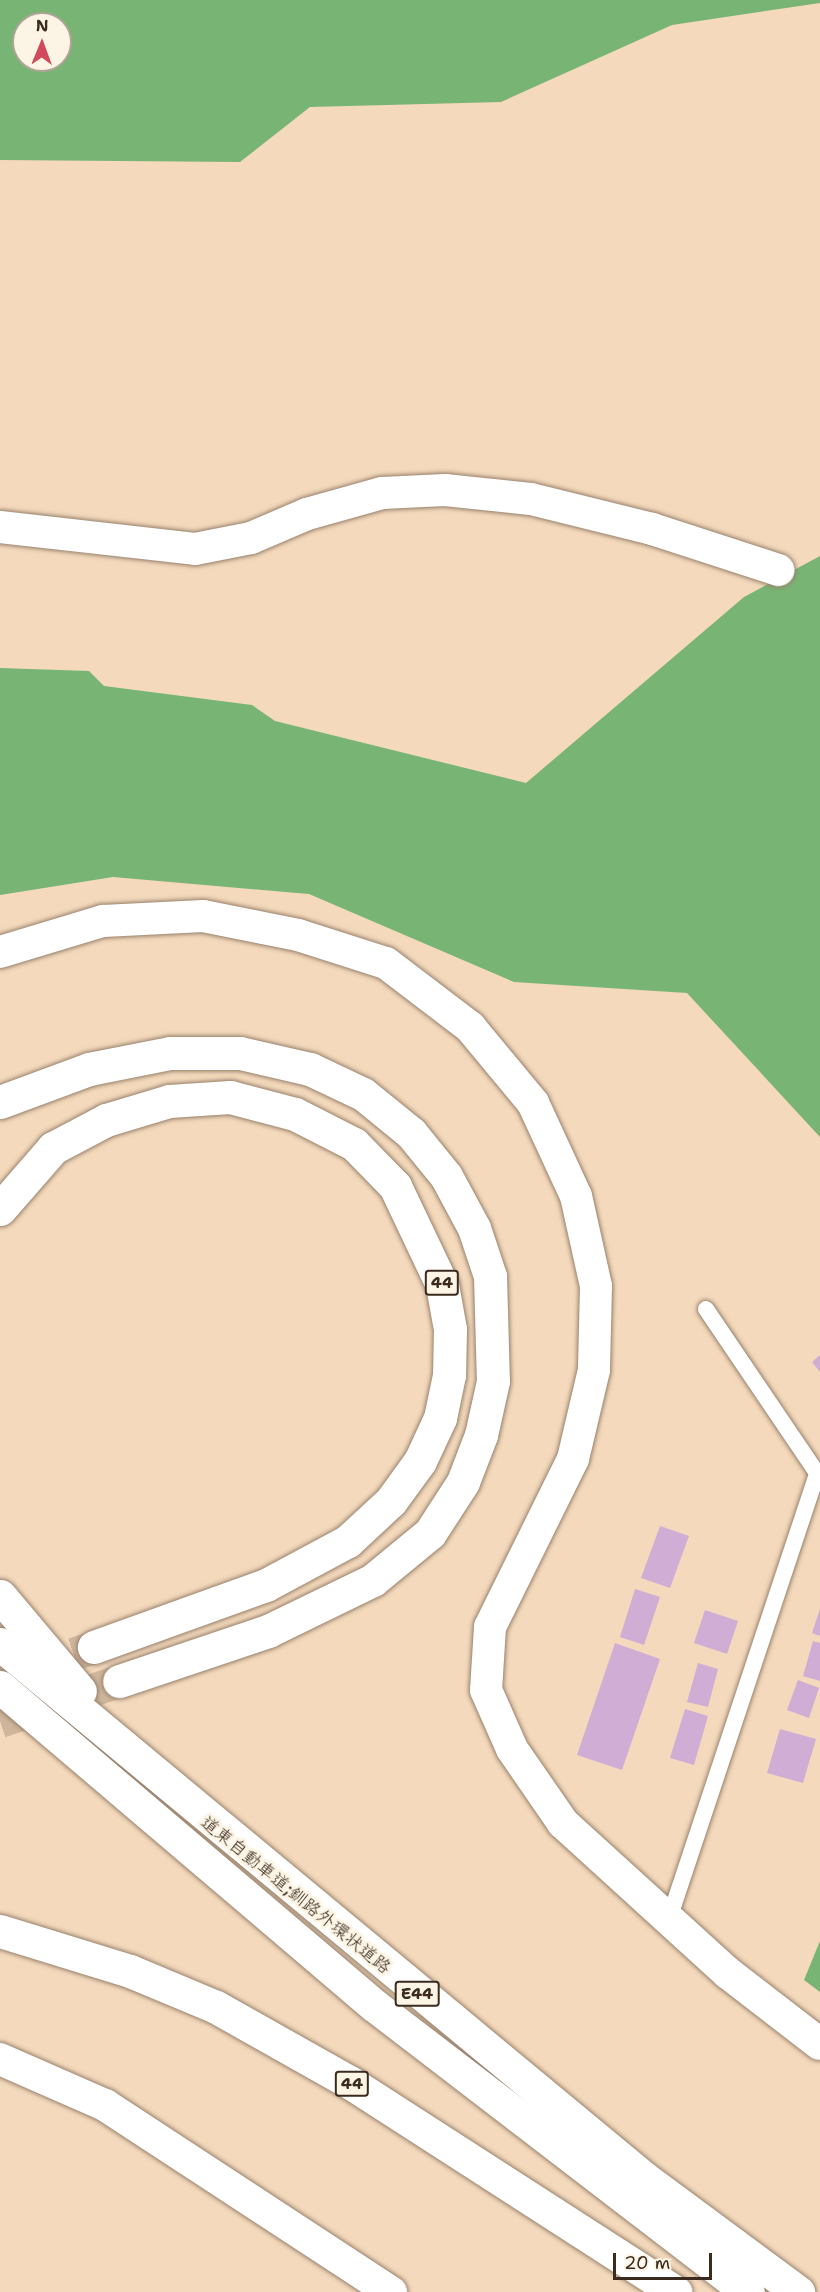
<!DOCTYPE html>
<html>
<head>
<meta charset="utf-8">
<style>
	body { margin:0 }
	#map { position:relative; width:820px; height:2292px; overflow:hidden; background:#f4d9bc; font-family:"Shantell Sans","Klee One",sans-serif }
	div>[style] { position:absolute }
	[style*='--x'] { left:calc(var(--x)*1px); top:calc(var(--y)*1px); width:calc(var(--w)*1px); rotate:calc(var(--a)*1deg) }
	.forest>* { inset:0; background:#78b474 }
	.building>* { inset:0; background:#d0add4 }
	.motorway-tunnel>* { height:33px; margin-top:-16.5px; transform-origin:0; background:repeating-linear-gradient(90deg,#cfb69c 0 33px,transparent 0 49px) }
	.roads { filter:drop-shadow(0 0 2px #98826d) drop-shadow(0 0 2px #98826d) }
	.service>* { height:16px; margin:-8px; padding:0 8px; transform-origin:8px; border-radius:8px; background:#fff }
	.minor>* { height:32px; margin:-16px; padding:0 16px; transform-origin:16px; border-radius:16px; background:#fff }
	.motorway>* { height:33px; margin:-16.5px; padding:0 16.5px; transform-origin:16.5px; border-radius:16.5px; background:#fff }
	span { translate:-50% -50%; white-space:nowrap; text-align:center; line-height:1.15; -webkit-text-stroke:6px #fcf5e5; paint-order:stroke }
	.shield-label span { padding:2px 4px; background:#fcf5e5; border:2px solid; border-radius:4px; -webkit-text-stroke-width:0 }
	.shield-label { font-size:16px; color:#3b2a1e; font-weight:700 }
	.street-label { font-size:18px; color:#3b2a1e }
	.north { position:absolute; left:12px; top:12px; width:60px; height:60px; box-sizing:border-box; background:#fcf5e5; border:2px solid #afa495; border-radius:50%; rotate:1deg; font-size:16px; font-weight:700; line-height:24px; text-align:center; color:#3b2a1e }
	.north::after { content:''; display:block; margin:auto; width:21px; height:27px; background:#d1495b; clip-path:polygon(50% 0,100% 100%,50% 72%,0 100%) }
	.scale { position:absolute; left:613px; top:2253px; width:99px; height:27px; box-sizing:border-box; border:3px solid #3b2a1e; border-top:0; padding-left:8px; font-size:18px; line-height:21px; white-space:nowrap; color:#3b2a1e; -webkit-text-stroke:4px #fcf5e5; paint-order:stroke }
</style>
</head>
<body>
<div id="map">
	<div class="forest">
		<div style="clip-path:polygon(evenodd,0 0,820px 0,820px 3px,672px 25px,501px 102px,310px 107px,240px 162px,0 160px,0 0,24px 24px,60px 24px,60px 60px,24px 60px,24px 24px)"></div>
		<div style="clip-path:polygon(820px 556px,820px 1137px,687px 993px,514px 982px,309px 894px,113px 877px,0 895px,0 668px,89px 671px,104px 686px,252px 705px,275px 721px,526px 783px,744px 597px)"></div>
		<div style="clip-path:polygon(820px 1941px,820px 1992px,804px 1980px)"></div>
	</div>
	<div class="building">
		<div style="clip-path:polygon(820px 1355px,820px 1372px,812px 1362px)"></div>
		<div style="clip-path:polygon(660px 1526px,689px 1536px,670px 1588px,641px 1578px)"></div>
		<div style="clip-path:polygon(635px 1589px,660px 1597px,644px 1645px,620px 1637px)"></div>
		<div style="clip-path:polygon(820px 1609px,820px 1636px,812px 1633px)"></div>
		<div style="clip-path:polygon(705px 1610px,738px 1621px,727px 1654px,694px 1643px)"></div>
		<div style="clip-path:polygon(813px 1641px,820px 1643px,820px 1681px,803px 1676px)"></div>
		<div style="clip-path:polygon(615px 1643px,660px 1659px,622px 1770px,577px 1755px)"></div>
		<div style="clip-path:polygon(698px 1663px,718px 1669px,708px 1707px,687px 1702px)"></div>
		<div style="clip-path:polygon(798px 1680px,819px 1688px,809px 1718px,787px 1710px)"></div>
		<div style="clip-path:polygon(685px 1709px,708px 1716px,694px 1765px,670px 1758px)"></div>
		<div style="clip-path:polygon(780px 1729px,816px 1739px,803px 1783px,767px 1773px)"></div>
	</div>
	<div class="motorway-tunnel">
		<div style="--x:27;--y:1669;--w:71;--a:-18.2"></div>
		<div style="--x:0;--y:1721;--w:126;--a:-18.6"></div>
	</div>
	<div class="roads">
		<div class="service">
			<div style="--x:669;--y:1919;--w:470;--a:-71.6"></div>
			<div style="--x:817;--y:1473;--w:198;--a:-124.1"></div>
		</div>
		<div class="minor">
			<div style="--x:0;--y:527;--w:196;--a:6.4"></div>
			<div style="--x:195;--y:549;--w:57;--a:-11.1"></div>
			<div style="--x:251;--y:538;--w:61;--a:-23.2"></div>
			<div style="--x:307;--y:514;--w:78;--a:-15.6"></div>
			<div style="--x:382;--y:493;--w:63;--a:-2.7"></div>
			<div style="--x:445;--y:490;--w:86;--a:6"></div>
			<div style="--x:531;--y:499;--w:125;--a:13.9"></div>
			<div style="--x:652;--y:529;--w:133;--a:18"></div>
			<div style="--x:0;--y:952;--w:108;--a:-16.8"></div>
			<div style="--x:103;--y:921;--w:100;--a:-2.9"></div>
			<div style="--x:203;--y:916;--w:97;--a:11.3"></div>
			<div style="--x:298;--y:935;--w:92;--a:17.7"></div>
			<div style="--x:386;--y:963;--w:106;--a:37.3"></div>
			<div style="--x:470;--y:1027;--w:99;--a:50.3"></div>
			<div style="--x:533;--y:1103;--w:102;--a:65.2"></div>
			<div style="--x:576;--y:1196;--w:92;--a:77.5"></div>
			<div style="--x:596;--y:1286;--w:84;--a:91.4"></div>
			<div style="--x:594;--y:1370;--w:91;--a:103.3"></div>
			<div style="--x:573;--y:1459;--w:187;--a:116.3"></div>
			<div style="--x:490;--y:1627;--w:63;--a:93.6"></div>
			<div style="--x:486;--y:1690;--w:64;--a:66.2"></div>
			<div style="--x:512;--y:1749;--w:90;--a:55.4"></div>
			<div style="--x:563;--y:1823;--w:223;--a:42.3"></div>
			<div style="--x:728;--y:1973;--w:116;--a:37.7"></div>
			<div style="--x:0;--y:2059;--w:115;--a:23.7"></div>
			<div style="--x:105;--y:2105;--w:342;--a:33.2"></div>
		</div>
		<div class="motorway">
			<div style="--x:0;--y:1102;--w:95;--a:-20.3"></div>
			<div style="--x:89;--y:1069;--w:83;--a:-11.2"></div>
			<div style="--x:170;--y:1053;--w:70;--a:0"></div>
			<div style="--x:240;--y:1053;--w:72;--a:12.9"></div>
			<div style="--x:310;--y:1069;--w:59;--a:25.3"></div>
			<div style="--x:363;--y:1094;--w:62;--a:39.1"></div>
			<div style="--x:411;--y:1133;--w:55;--a:50.9"></div>
			<div style="--x:446;--y:1176;--w:59;--a:61.7"></div>
			<div style="--x:474;--y:1228;--w:51;--a:71.6"></div>
			<div style="--x:490;--y:1276;--w:105;--a:88.4"></div>
			<div style="--x:493;--y:1381;--w:55;--a:102.5"></div>
			<div style="--x:481;--y:1435;--w:50;--a:111"></div>
			<div style="--x:463;--y:1482;--w:61;--a:122.9"></div>
			<div style="--x:430;--y:1533;--w:74;--a:140.5"></div>
			<div style="--x:373;--y:1580;--w:117;--a:154.1"></div>
			<div style="--x:268;--y:1631;--w:157;--a:161.4"></div>
			<div style="--x:0;--y:1209;--w:81;--a:-49"></div>
			<div style="--x:53;--y:1148;--w:60;--a:-27.8"></div>
			<div style="--x:106;--y:1120;--w:66;--a:-16.8"></div>
			<div style="--x:169;--y:1101;--w:61;--a:-3.8"></div>
			<div style="--x:230;--y:1097;--w:67;--a:14.7"></div>
			<div style="--x:295;--y:1114;--w:66;--a:27"></div>
			<div style="--x:354;--y:1144;--w:59;--a:45.7"></div>
			<div style="--x:395;--y:1186;--w:110;--a:64.6"></div>
			<div style="--x:442;--y:1285;--w:45;--a:79.7"></div>
			<div style="--x:450;--y:1329;--w:46;--a:91.2"></div>
			<div style="--x:449;--y:1375;--w:44;--a:101.8"></div>
			<div style="--x:440;--y:1418;--w:47;--a:114.9"></div>
			<div style="--x:420;--y:1461;--w:49;--a:125.9"></div>
			<div style="--x:391;--y:1501;--w:59;--a:137.1"></div>
			<div style="--x:348;--y:1541;--w:93;--a:151.8"></div>
			<div style="--x:266;--y:1585;--w:183;--a:160.2"></div>
			<div style="--x:0;--y:1596;--w:124;--a:49.9"></div>
			<div style="--x:0;--y:1644;--w:837;--a:39.67"></div>
			<div style="--x:644;--y:2178;--w:192;--a:36.5"></div>
			<div style="--x:0;--y:1687;--w:492;--a:40.4"></div>
			<div style="--x:375;--y:2006;--w:470;--a:37.5"></div>
			<div style="--x:0;--y:1931;--w:136;--a:17.1"></div>
			<div style="--x:130;--y:1971;--w:93;--a:22.7"></div>
			<div style="--x:216;--y:2007;--w:155;--a:29.4"></div>
			<div style="--x:351;--y:2083;--w:386;--a:32.8"></div>
		</div>
	</div>
	<div class="shield-label">
		<span style="left:442px;top:1283px">44</span>
		<span style="left:417px;top:1994px">E44</span>
		<span style="left:352px;top:2084px">44</span>
	</div>
	<div class="street-label">
		<span style="left:296px;top:1895px;rotate:39deg">道東自動車道;釧路外環状道路</span>
	</div>
	<div class="north">N</div>
	<div class="scale">20 m</div>
</div>
</body>
</html>
